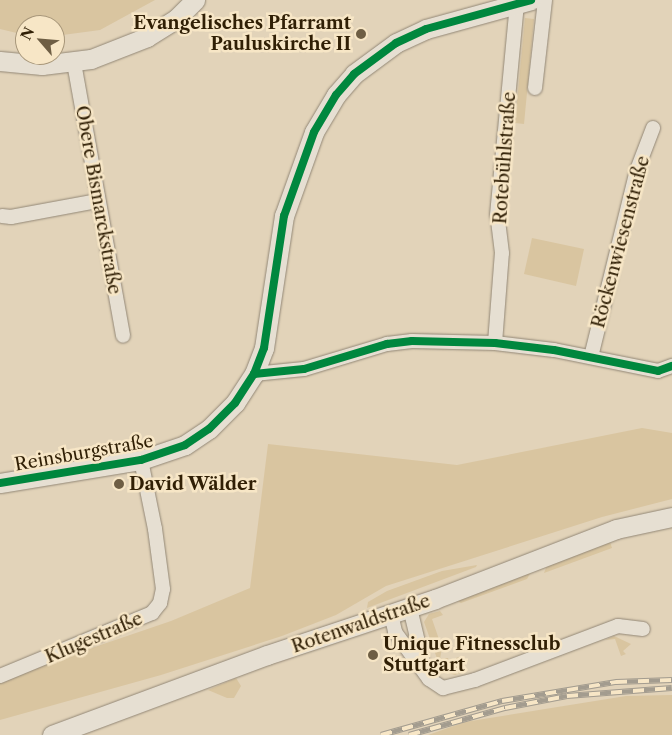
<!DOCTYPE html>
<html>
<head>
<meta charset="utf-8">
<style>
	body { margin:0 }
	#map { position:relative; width:672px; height:735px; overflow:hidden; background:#e2d3b9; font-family:"Libre Caslon Text",serif }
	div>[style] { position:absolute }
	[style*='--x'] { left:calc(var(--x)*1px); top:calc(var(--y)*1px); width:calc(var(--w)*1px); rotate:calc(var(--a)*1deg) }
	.green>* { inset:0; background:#d9c5a0 }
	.roads { filter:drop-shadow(0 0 1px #928776) drop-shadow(0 0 1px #928776) }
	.street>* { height:14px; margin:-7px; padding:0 7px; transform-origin:7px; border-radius:7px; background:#e6dfd2 }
	.secondary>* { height:19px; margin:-9.5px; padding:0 9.5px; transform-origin:9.5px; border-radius:9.5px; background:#e6dfd2 }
	.rail>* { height:5.5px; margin-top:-2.75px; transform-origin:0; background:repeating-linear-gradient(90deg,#f7e6c6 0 11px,#a39c8f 0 22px); box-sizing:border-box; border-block:1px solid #a39c8f }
	.cycleway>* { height:8px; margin:-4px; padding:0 4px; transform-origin:4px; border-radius:4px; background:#00873e }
	.dots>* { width:14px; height:14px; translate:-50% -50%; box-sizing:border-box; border:2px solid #f7e6c6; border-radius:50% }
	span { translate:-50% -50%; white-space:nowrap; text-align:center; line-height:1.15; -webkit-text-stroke:5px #f7e6c6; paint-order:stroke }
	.poi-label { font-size:18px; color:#301f05; font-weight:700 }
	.right { translate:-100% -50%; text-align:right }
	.left { translate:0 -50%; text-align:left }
	.street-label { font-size:18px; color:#301f05 }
	.north { position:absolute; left:15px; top:15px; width:50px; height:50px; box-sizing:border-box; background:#f7e6c6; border:1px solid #a79679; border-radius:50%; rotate:297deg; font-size:14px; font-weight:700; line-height:20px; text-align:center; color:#301f05 }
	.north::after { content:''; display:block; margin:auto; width:18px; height:22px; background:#6e5e44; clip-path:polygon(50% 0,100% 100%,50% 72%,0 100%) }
</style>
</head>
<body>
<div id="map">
	<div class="green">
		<div style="clip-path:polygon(0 0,155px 0,100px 30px,55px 36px,55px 25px,25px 25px,25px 35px,0 29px)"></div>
		<div style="clip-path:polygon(525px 18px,534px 19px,524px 124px,515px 123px)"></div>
		<div style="clip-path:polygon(532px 238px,584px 249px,576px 286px,524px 274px)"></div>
		<div style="clip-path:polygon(642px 428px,672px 433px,672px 499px,602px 517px,386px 586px,336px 615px,282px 636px,161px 675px,0 720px,0 683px,42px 665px,171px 621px,250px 588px,268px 444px,457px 465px)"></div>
		<div style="clip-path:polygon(610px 542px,612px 548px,544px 573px,547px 565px)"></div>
		<div style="clip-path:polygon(477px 565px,476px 567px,367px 608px,368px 602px,387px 591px,442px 571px)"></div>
		<div style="clip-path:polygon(531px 572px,527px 579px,461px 603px,456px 600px)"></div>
		<div style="clip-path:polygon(440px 611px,443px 615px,432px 619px,442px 648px,440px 659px,448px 658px,450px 666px,457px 663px,456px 658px,459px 657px,465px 665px,464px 672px,455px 675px,445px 672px,439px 664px,424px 622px,429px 614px)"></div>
		<div style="clip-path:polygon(614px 636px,631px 644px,623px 651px,626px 654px,621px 656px,615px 639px,605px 640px)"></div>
		<div style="clip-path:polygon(236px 678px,241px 686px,234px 698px,227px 698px,208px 690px)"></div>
		<div style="clip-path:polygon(672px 695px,672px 735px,428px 735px,465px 722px,545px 709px,626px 696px)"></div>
	</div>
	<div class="roads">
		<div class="street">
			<div style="--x:74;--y:63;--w:277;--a:79.8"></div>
			<div style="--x:535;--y:88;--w:89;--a:-83.5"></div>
			<div style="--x:2;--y:216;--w:9;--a:6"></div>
			<div style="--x:11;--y:217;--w:87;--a:-10.5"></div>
			<div style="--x:495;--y:343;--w:90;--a:-85.6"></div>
			<div style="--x:502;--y:253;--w:38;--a:-97"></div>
			<div style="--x:497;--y:215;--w:212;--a:-84.6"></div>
			<div style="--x:591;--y:357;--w:193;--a:-76.2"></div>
			<div style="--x:637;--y:170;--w:45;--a:-69.1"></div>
			<div style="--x:254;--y:374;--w:50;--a:-5.7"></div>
			<div style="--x:304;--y:369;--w:87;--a:-16.8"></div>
			<div style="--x:387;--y:344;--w:25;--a:-7"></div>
			<div style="--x:412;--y:341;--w:83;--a:1.4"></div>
			<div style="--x:495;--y:343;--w:59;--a:6.8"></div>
			<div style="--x:554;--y:350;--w:106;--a:11.4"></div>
			<div style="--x:658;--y:371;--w:15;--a:-20"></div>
			<div style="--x:410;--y:608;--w:61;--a:76.7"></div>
			<div style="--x:391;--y:614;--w:18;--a:77"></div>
			<div style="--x:395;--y:632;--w:58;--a:54.1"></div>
			<div style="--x:429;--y:679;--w:17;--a:33"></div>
			<div style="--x:443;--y:688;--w:33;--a:-14"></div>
			<div style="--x:475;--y:680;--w:153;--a:-20.7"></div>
			<div style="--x:618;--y:626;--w:25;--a:7"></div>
			<div style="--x:0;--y:676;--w:165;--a:-22.5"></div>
			<div style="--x:152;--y:613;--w:13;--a:-51"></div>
			<div style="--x:160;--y:603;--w:14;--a:-78"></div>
			<div style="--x:163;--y:589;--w:61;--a:-97.6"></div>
			<div style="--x:155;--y:529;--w:70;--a:-101.5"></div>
		</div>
		<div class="secondary">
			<div style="--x:0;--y:61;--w:42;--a:5.4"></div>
			<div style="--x:42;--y:65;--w:49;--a:-7"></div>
			<div style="--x:91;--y:59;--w:60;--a:-21.4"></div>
			<div style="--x:147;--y:37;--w:34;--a:-32"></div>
			<div style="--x:176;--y:19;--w:27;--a:-45"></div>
			<div style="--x:0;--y:483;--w:143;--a:-9.3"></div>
			<div style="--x:141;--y:460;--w:46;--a:-18.8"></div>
			<div style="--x:185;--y:445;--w:29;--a:-34"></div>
			<div style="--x:209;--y:429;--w:37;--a:-45"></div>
			<div style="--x:235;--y:403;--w:35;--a:-57"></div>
			<div style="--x:254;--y:374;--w:28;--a:-69"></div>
			<div style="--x:264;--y:348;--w:134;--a:-81.4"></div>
			<div style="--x:284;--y:216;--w:89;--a:-70.3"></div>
			<div style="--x:314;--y:132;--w:43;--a:-59.3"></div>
			<div style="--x:336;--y:95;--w:28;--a:-49"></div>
			<div style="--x:354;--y:74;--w:52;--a:-36.4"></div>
			<div style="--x:396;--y:43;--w:33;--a:-25"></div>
			<div style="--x:426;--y:29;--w:109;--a:-15.4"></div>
			<div style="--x:52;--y:735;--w:229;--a:-20.4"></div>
			<div style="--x:267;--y:655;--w:177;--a:-18.4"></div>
			<div style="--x:435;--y:599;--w:194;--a:-21.1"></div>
			<div style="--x:616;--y:529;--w:57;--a:-12.1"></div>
		</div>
	</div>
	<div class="rail">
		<div style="--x:381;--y:735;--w:126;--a:-15.7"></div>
		<div style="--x:502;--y:701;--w:116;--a:-9.5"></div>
		<div style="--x:616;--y:682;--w:56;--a:-2"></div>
		<div style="--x:409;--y:735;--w:100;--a:-15.7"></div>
		<div style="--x:505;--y:708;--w:63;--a:-11"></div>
		<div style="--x:567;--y:696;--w:105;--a:-4.4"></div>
	</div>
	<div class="cycleway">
		<div style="--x:254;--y:374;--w:50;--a:-5.7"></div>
		<div style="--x:304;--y:369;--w:87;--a:-16.8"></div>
		<div style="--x:387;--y:344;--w:25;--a:-7"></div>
		<div style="--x:412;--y:341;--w:83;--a:1.4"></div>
		<div style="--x:495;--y:343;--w:59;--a:6.8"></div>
		<div style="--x:554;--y:350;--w:106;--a:11.4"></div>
		<div style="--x:658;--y:371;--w:15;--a:-20"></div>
		<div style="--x:0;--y:483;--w:143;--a:-9.3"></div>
		<div style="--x:141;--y:460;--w:46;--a:-18.8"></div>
		<div style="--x:185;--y:445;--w:29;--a:-34"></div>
		<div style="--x:209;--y:429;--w:37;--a:-45"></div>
		<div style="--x:235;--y:403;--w:35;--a:-57"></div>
		<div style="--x:254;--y:374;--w:28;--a:-69"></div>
		<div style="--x:264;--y:348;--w:134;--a:-81.4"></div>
		<div style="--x:284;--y:216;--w:89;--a:-70.3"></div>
		<div style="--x:314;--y:132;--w:43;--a:-59.3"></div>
		<div style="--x:336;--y:95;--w:28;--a:-49"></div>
		<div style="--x:354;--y:74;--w:52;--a:-36.4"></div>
		<div style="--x:396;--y:43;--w:33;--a:-25"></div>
		<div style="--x:426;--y:29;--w:109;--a:-15.4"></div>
	</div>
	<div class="dots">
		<div style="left:361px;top:34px;background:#6e5e44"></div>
		<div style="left:119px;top:484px;background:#6e5e44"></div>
		<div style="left:373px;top:655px;background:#6e5e44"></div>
	</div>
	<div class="poi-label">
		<span class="right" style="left:351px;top:34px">Evangelisches Pfarramt<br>Pauluskirche II</span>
		<span class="left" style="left:129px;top:484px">David Wälder</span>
		<span class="left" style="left:383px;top:655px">Unique Fitnessclub<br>Stuttgart</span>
	</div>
	<div class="street-label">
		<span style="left:505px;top:158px;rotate:-86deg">Rotebühlstraße</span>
		<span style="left:98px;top:200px;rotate:80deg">Obere Bismarckstraße</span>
		<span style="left:621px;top:242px;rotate:-75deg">Röckenwiesenstraße</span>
		<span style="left:84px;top:453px;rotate:-10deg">Reinsburgstraße</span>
		<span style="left:361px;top:624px;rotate:-19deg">Rotenwaldstraße</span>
		<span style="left:94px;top:638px;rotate:-23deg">Klugestraße</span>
	</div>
	<div class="north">N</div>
</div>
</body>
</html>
